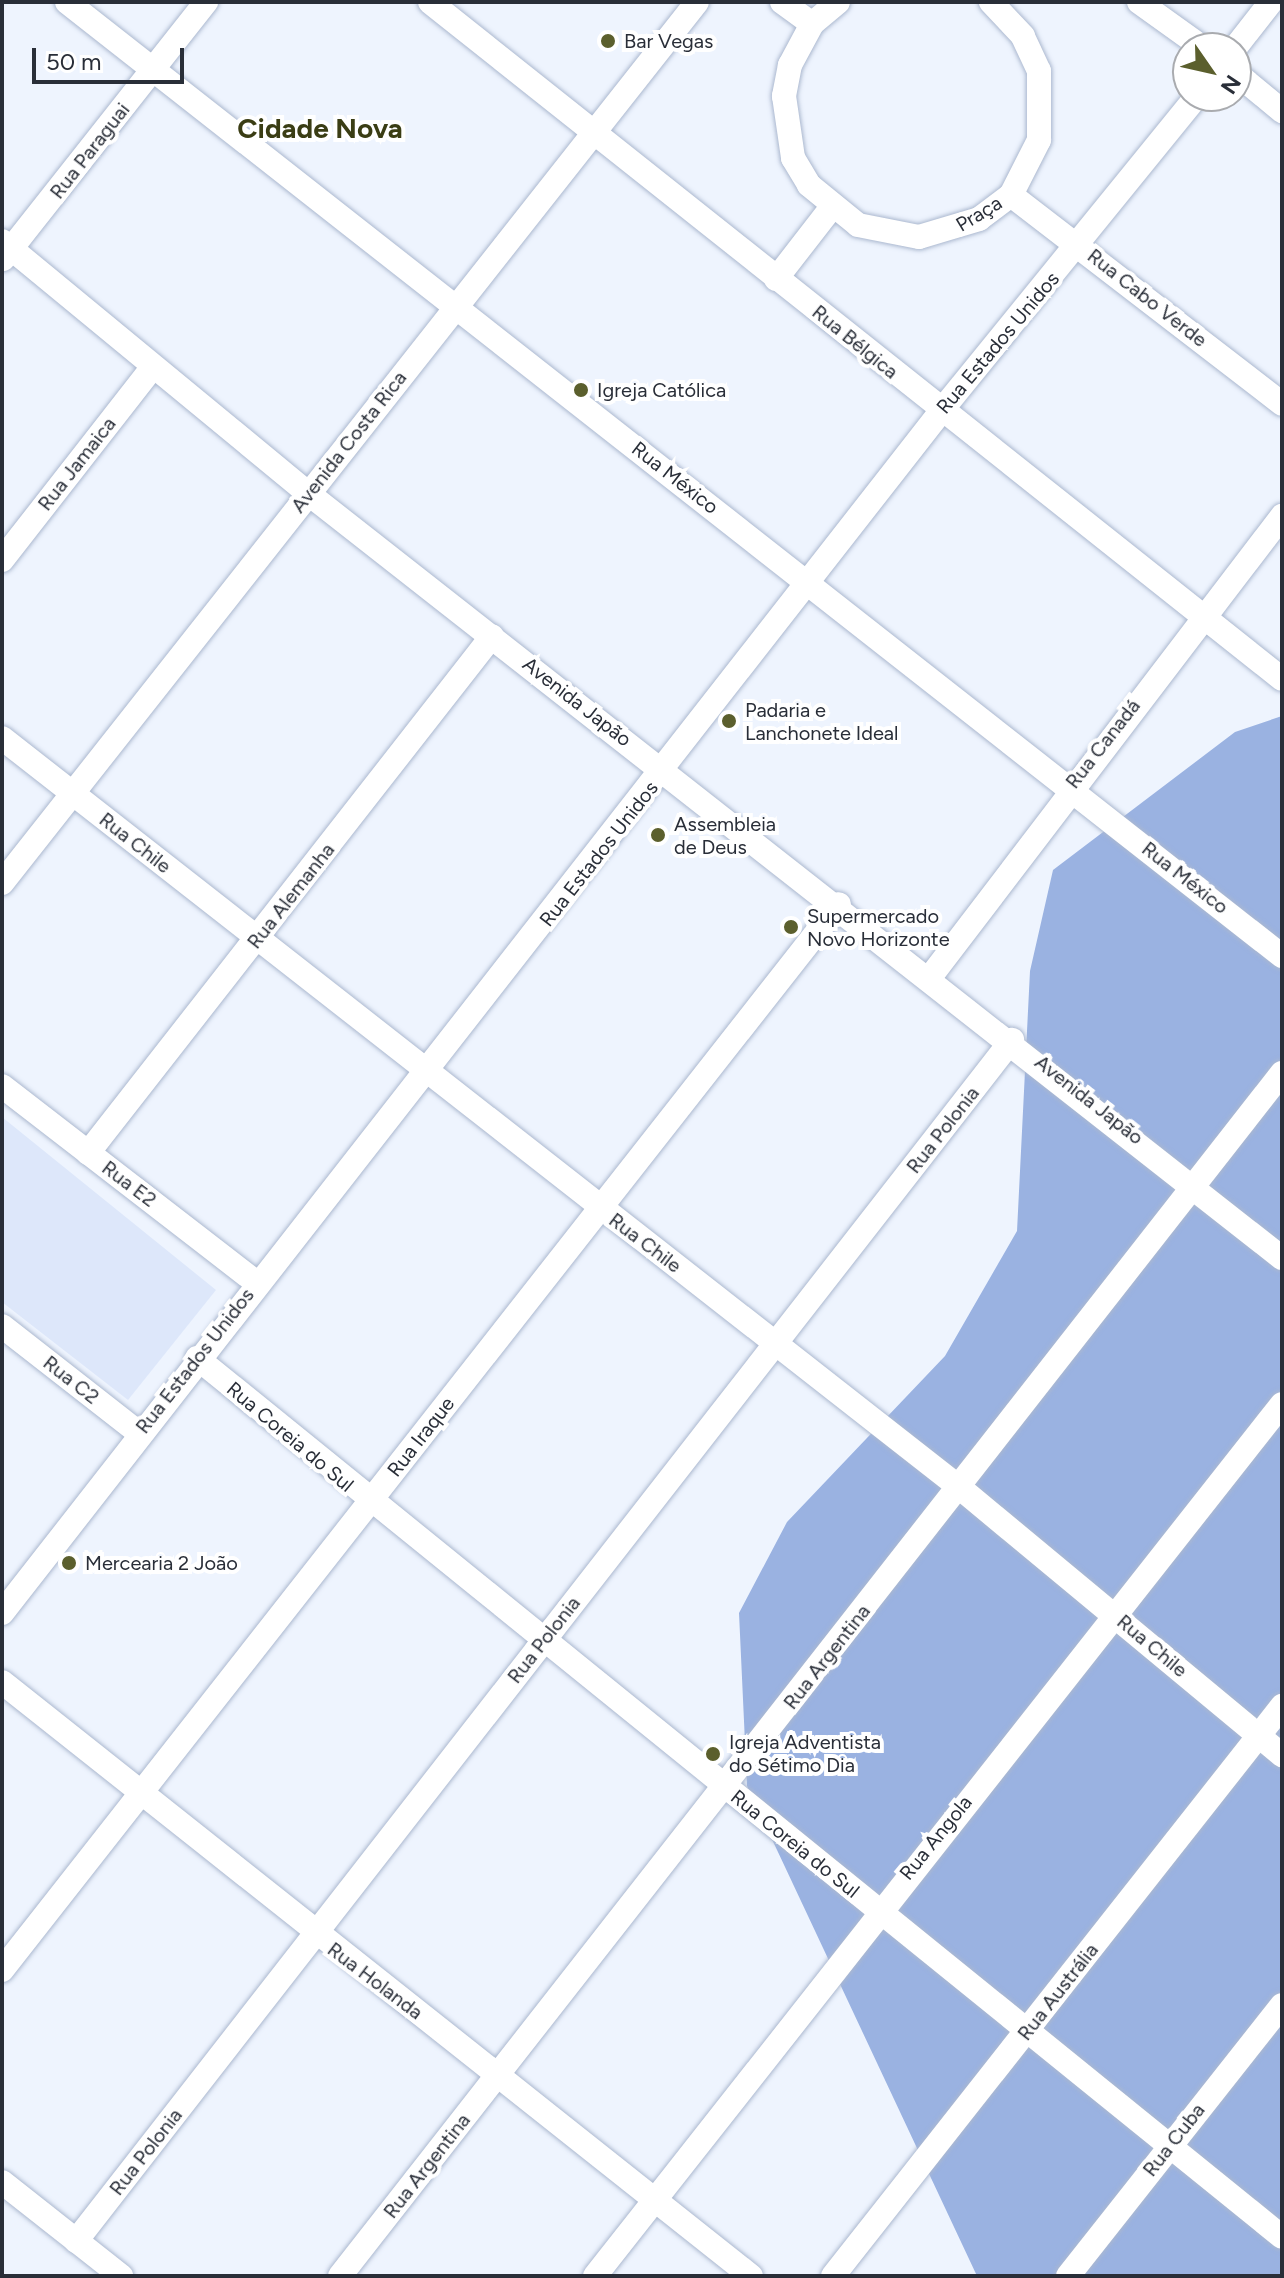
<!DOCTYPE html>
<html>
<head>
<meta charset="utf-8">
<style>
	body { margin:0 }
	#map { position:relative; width:1284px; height:2278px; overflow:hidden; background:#eef4fe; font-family:Figtree,sans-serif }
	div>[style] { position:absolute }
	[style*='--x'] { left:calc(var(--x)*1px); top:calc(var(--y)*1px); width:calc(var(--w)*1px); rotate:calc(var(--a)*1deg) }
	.built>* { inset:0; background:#dde7fa }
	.water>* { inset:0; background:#9ab2e1 }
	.roads { filter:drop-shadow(0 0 2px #abb8cf) drop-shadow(0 0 2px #abb8cf) }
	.minor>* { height:24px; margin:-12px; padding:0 12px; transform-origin:12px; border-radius:12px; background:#fff }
	.dots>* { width:22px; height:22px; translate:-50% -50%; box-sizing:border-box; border:4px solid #fff; border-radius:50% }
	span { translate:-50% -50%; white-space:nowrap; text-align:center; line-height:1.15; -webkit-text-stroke:8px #fff; paint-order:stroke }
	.poi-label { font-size:20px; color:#292e38 }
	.left { translate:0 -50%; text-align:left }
	.street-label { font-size:20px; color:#292e38 }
	.district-label { font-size:28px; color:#3a3d14; font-weight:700 }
	.frame { position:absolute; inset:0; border:4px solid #292e38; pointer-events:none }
	.north { position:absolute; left:1172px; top:32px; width:80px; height:80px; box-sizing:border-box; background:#fff; border:2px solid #a9abaf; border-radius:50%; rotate:124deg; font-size:22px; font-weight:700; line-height:32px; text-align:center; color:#292e38 }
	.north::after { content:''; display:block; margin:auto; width:28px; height:36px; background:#5b5f2d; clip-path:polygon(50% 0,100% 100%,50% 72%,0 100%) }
	.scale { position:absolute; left:32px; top:48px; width:152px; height:36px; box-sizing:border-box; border:4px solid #292e38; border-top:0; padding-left:10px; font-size:24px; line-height:28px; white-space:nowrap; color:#292e38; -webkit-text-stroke:6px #fff; paint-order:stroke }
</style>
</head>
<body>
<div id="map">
	<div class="built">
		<div style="clip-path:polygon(2px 1117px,216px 1290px,128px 1400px,2px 1302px)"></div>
	</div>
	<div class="water">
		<div style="clip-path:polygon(1282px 716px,1282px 2276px,977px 2276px,747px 1786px,739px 1613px,787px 1522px,945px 1356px,1017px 1231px,1030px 971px,1053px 870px,1235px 732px)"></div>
	</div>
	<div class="roads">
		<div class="minor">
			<div style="--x:67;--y:2;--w:1545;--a:38.14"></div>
			<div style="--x:430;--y:2;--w:1088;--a:38.47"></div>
			<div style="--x:782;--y:2;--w:37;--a:36"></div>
			<div style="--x:838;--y:2;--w:34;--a:140"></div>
			<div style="--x:812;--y:24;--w:47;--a:118.2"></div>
			<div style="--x:790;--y:65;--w:32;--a:101"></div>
			<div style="--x:784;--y:96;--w:63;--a:81.7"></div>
			<div style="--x:793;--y:158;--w:31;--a:59"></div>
			<div style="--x:809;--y:185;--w:63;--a:39.2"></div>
			<div style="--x:858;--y:225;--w:62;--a:11.1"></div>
			<div style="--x:919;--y:237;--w:63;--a:-16.7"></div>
			<div style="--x:979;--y:219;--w:40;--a:-37"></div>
			<div style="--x:1011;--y:195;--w:62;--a:-63"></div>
			<div style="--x:1039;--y:140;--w:69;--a:-90"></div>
			<div style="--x:1039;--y:71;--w:38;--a:-115"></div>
			<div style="--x:1023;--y:36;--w:47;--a:-133.3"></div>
			<div style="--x:1139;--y:2;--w:79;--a:35.7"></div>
			<div style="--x:1235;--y:48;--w:58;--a:-52"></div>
			<div style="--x:1236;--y:73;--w:60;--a:39.6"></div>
			<div style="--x:1011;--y:195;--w:342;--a:37.6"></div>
			<div style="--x:2;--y:241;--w:398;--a:39.5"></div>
			<div style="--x:309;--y:494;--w:1237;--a:38.14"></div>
			<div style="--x:3;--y:259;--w:328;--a:-51.7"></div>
			<div style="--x:776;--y:279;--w:90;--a:-52.2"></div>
			<div style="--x:2;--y:560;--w:245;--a:-52"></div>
			<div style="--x:2;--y:738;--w:1215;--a:38.05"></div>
			<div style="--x:959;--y:1487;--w:420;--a:39.7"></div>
			<div style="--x:2;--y:883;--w:1122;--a:-51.73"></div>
			<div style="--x:931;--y:976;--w:579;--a:-52.65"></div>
			<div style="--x:2;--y:1086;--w:321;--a:37.7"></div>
			<div style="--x:88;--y:1153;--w:656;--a:-51.99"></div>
			<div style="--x:2;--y:1326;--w:174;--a:38"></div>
			<div style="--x:197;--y:1358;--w:1396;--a:39.01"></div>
			<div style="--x:2;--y:1613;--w:1525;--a:-52"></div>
			<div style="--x:941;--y:411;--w:406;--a:-50.9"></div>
			<div style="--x:2;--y:1682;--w:956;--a:38.42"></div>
			<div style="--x:2;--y:1970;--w:1355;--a:-51.86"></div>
			<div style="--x:2;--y:2182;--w:152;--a:38.3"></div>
			<div style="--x:76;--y:2241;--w:1523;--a:-52.07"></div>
			<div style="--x:340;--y:2276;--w:1528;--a:-51.94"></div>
			<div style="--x:595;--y:2276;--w:1110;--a:-51.77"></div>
			<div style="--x:833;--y:2276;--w:726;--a:-51.77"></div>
			<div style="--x:1068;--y:2276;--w:345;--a:-51.7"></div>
		</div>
	</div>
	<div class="dots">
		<div style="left:608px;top:41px;background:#5b5f2d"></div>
		<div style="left:581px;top:390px;background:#5b5f2d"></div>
		<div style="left:729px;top:721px;background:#5b5f2d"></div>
		<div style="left:658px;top:835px;background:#5b5f2d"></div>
		<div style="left:791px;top:927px;background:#5b5f2d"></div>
		<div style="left:69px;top:1563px;background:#5b5f2d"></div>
		<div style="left:713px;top:1754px;background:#5b5f2d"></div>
	</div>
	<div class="poi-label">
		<span class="left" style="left:624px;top:41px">Bar Vegas</span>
		<span class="left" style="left:597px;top:390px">Igreja Católica</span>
		<span class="left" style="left:745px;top:722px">Padaria e<br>Lanchonete Ideal</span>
		<span class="left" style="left:674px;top:836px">Assembleia<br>de Deus</span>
		<span class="left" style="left:807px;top:928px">Supermercado<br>Novo Horizonte</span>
		<span class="left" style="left:85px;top:1563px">Mercearia 2 João</span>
		<span class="left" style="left:729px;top:1754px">Igreja Adventista<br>do Sétimo Dia</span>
	</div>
	<div class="street-label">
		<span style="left:90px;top:151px;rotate:-52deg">Rua Paraguai</span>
		<span style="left:979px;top:214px;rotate:-31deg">Praça</span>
		<span style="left:1147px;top:298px;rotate:38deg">Rua Cabo Verde</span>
		<span style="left:855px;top:342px;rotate:39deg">Rua Bélgica</span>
		<span style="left:998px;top:343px;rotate:-50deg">Rua Estados Unidos</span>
		<span style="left:349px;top:442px;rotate:-52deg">Avenida Costa Rica</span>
		<span style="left:77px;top:464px;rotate:-52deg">Rua Jamaica</span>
		<span style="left:675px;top:478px;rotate:38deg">Rua México</span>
		<span style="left:577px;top:702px;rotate:38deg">Avenida Japão</span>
		<span style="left:1103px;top:744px;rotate:-52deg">Rua Canadá</span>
		<span style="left:135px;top:843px;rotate:38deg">Rua Chile</span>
		<span style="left:599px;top:854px;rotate:-52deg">Rua Estados Unidos</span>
		<span style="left:1185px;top:878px;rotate:38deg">Rua México</span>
		<span style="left:291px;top:896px;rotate:-52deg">Rua Alemanha</span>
		<span style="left:1089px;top:1100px;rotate:38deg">Avenida Japão</span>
		<span style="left:943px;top:1130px;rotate:-52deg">Rua Polonia</span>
		<span style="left:129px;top:1184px;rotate:37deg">Rua E2</span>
		<span style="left:645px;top:1243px;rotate:37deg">Rua Chile</span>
		<span style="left:195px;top:1361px;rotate:-52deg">Rua Estados Unidos</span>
		<span style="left:71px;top:1380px;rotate:38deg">Rua C2</span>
		<span style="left:290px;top:1437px;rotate:40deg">Rua Coreia do Sul</span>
		<span style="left:421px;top:1437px;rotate:-52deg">Rua Iraque</span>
		<span style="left:544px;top:1640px;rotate:-52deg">Rua Polonia</span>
		<span style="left:1152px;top:1646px;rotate:40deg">Rua Chile</span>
		<span style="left:827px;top:1657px;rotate:-52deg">Rua Argentina</span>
		<span style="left:936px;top:1838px;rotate:-51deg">Rua Angola</span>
		<span style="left:795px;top:1844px;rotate:39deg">Rua Coreia do Sul</span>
		<span style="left:375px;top:1981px;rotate:37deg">Rua Holanda</span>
		<span style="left:1058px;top:1992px;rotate:-52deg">Rua Austrália</span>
		<span style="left:1174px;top:2140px;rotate:-52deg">Rua Cuba</span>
		<span style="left:146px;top:2152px;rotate:-52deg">Rua Polonia</span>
		<span style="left:427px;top:2166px;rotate:-52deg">Rua Argentina</span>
	</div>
	<div class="district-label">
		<span style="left:320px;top:128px">Cidade Nova</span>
	</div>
	<div class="frame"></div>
	<div class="north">N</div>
	<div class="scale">50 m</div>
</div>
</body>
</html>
